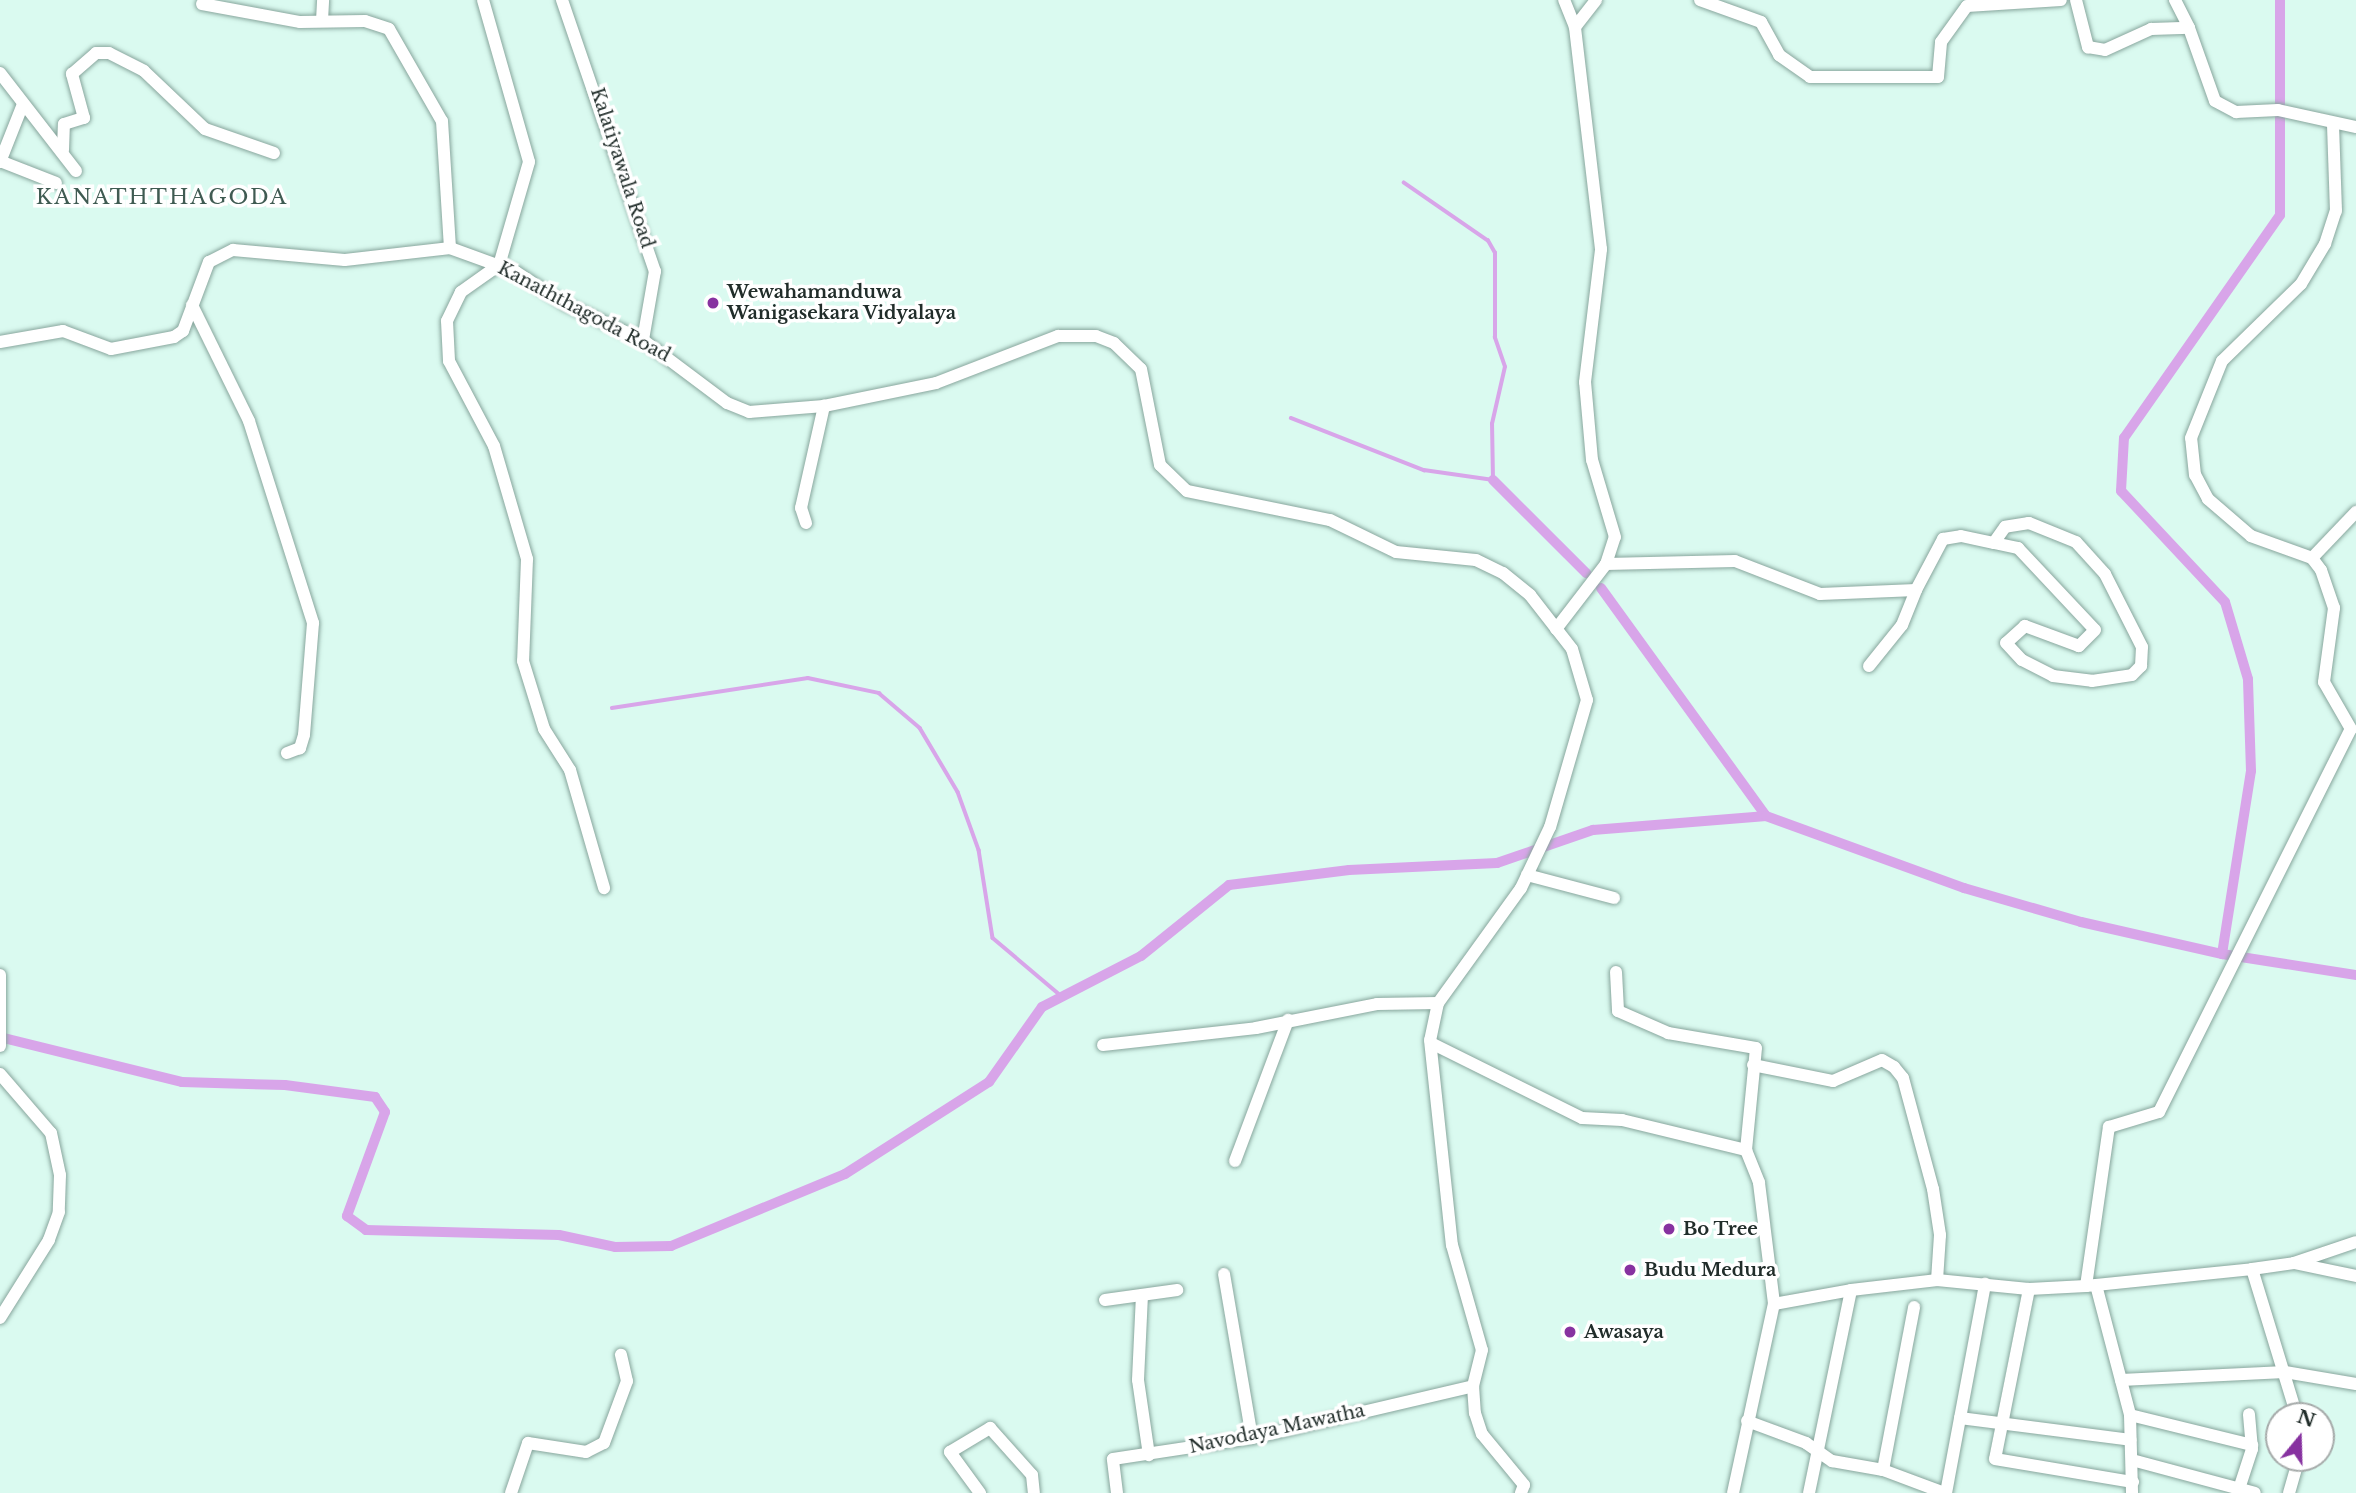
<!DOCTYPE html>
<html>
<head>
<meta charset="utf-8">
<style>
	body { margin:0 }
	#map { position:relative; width:2356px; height:1493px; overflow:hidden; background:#dafaf0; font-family:"Libre Baskerville",serif }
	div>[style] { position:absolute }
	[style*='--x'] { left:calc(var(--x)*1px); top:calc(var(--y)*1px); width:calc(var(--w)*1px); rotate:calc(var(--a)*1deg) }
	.stream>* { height:3.5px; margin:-1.75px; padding:0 1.75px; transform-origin:1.75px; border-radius:1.75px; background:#d8a5e9 }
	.canal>* { height:10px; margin:-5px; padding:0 5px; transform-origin:5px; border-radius:5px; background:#d8a5e9 }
	.roads { filter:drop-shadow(0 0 2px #88a69d) drop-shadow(0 0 2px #88a69d) }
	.minor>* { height:12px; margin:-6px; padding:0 6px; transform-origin:6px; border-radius:6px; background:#fff }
	.dots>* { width:19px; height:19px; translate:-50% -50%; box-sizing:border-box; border:4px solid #fff; border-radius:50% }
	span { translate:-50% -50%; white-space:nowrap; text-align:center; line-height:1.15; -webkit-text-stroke:7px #fff; paint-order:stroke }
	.street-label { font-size:18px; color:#212d2a }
	.poi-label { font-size:18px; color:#212d2a; font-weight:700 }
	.left { translate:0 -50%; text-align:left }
	.quarter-label { font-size:21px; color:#3f5b52; letter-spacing:2px }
	.north { position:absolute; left:2265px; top:1402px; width:70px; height:70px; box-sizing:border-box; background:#fff; border:2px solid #a6abaa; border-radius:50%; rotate:19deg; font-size:19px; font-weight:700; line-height:28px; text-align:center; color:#212d2a }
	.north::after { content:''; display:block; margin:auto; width:24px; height:32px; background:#8732a0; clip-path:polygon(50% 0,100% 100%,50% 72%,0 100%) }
</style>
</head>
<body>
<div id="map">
	<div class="stream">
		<div style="--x:1291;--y:418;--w:143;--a:21.4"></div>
		<div style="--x:1424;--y:470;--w:70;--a:8.2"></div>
		<div style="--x:1493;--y:480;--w:56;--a:-91"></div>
		<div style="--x:1492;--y:424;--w:58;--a:-77.2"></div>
		<div style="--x:1505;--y:367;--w:31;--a:-109"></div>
		<div style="--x:1495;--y:338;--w:85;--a:-90"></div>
		<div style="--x:1495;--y:253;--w:14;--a:-120"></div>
		<div style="--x:1488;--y:241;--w:102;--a:-145.4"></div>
		<div style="--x:612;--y:708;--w:198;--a:-8.7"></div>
		<div style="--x:808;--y:678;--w:73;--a:11.9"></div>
		<div style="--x:879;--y:693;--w:54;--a:40.5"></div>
		<div style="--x:920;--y:728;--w:74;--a:59.3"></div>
		<div style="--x:958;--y:792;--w:62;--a:70.1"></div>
		<div style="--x:979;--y:850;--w:89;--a:81"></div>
		<div style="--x:993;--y:938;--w:87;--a:40.3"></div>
	</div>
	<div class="canal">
		<div style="--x:1493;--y:480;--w:132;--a:45"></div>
		<div style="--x:1601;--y:588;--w:281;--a:54.1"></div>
		<div style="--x:2222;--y:954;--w:185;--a:-81"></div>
		<div style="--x:2251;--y:771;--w:92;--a:-91.9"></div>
		<div style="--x:2248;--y:679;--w:80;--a:-106.6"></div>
		<div style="--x:2225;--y:602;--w:152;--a:-133.1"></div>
		<div style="--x:2121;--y:491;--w:53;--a:-86.8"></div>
		<div style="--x:2124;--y:438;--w:272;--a:-55"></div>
		<div style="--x:2280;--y:215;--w:215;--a:-90"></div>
		<div style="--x:0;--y:1037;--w:187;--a:13.9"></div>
		<div style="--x:182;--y:1082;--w:103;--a:1.7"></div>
		<div style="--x:285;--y:1085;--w:91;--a:7.6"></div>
		<div style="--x:375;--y:1097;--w:18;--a:56"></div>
		<div style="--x:385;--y:1112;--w:111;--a:110.1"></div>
		<div style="--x:347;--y:1216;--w:24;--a:36"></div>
		<div style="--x:366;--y:1230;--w:193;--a:1.5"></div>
		<div style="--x:559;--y:1235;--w:57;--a:12.1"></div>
		<div style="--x:615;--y:1247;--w:56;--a:-1"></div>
		<div style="--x:671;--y:1246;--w:188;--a:-22.5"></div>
		<div style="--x:845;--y:1174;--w:171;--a:-32.6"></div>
		<div style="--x:989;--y:1082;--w:92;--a:-54.8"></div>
		<div style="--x:1042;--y:1007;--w:111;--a:-27.3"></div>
		<div style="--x:1141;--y:956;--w:113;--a:-38.9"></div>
		<div style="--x:1229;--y:885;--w:121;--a:-7.1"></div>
		<div style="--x:1349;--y:870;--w:148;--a:-2.7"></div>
		<div style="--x:1497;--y:863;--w:102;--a:-19"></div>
		<div style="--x:1593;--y:830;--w:174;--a:-4.6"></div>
		<div style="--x:1766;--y:816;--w:211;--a:20"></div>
		<div style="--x:1964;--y:888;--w:122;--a:16.2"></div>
		<div style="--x:2081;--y:922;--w:145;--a:12.8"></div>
		<div style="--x:2222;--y:954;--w:136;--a:8.9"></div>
	</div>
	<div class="roads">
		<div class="minor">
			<div style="--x:483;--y:0;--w:168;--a:74.1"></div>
			<div style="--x:529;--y:162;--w:107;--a:106.2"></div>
			<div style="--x:499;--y:265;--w:47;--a:144.6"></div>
			<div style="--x:461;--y:292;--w:32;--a:116"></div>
			<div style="--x:447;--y:321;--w:40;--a:87.1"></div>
			<div style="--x:449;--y:361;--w:96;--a:62.1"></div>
			<div style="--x:494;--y:446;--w:118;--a:73.7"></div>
			<div style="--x:527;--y:559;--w:102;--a:92.2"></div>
			<div style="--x:523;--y:661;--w:71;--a:72.8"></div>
			<div style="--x:544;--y:729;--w:49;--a:57.6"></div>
			<div style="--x:570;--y:770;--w:123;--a:73.9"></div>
			<div style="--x:562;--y:0;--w:287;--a:71.1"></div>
			<div style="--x:655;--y:271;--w:70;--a:99.9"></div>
			<div style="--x:1700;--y:0;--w:65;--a:19.8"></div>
			<div style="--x:1761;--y:22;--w:38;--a:61"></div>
			<div style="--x:1779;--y:55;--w:38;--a:35"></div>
			<div style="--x:1810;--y:77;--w:128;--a:0"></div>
			<div style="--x:1938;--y:77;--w:35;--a:-85"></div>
			<div style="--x:1941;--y:42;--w:44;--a:-54.2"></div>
			<div style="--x:1967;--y:6;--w:94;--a:-3.7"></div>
			<div style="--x:2076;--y:0;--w:49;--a:75.7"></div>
			<div style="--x:2088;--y:47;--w:17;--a:10"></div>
			<div style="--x:2105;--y:50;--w:51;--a:-24.5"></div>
			<div style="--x:2151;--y:29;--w:38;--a:-2"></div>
			<div style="--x:2189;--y:28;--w:77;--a:70.4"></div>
			<div style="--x:2215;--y:101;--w:24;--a:28"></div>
			<div style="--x:2236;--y:112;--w:42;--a:-2.7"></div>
			<div style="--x:2278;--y:110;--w:80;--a:12.3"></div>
			<div style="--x:2175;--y:0;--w:31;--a:63"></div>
			<div style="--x:202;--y:4;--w:100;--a:10.4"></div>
			<div style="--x:300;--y:22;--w:65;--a:-0.9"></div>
			<div style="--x:365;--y:21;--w:25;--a:18"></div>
			<div style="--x:389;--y:29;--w:106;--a:60.1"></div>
			<div style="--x:442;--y:121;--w:127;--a:86.4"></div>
			<div style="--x:322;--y:21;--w:21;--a:-87"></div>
			<div style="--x:1575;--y:27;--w:34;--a:-52"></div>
			<div style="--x:0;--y:73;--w:124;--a:52.2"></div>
			<div style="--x:63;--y:150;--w:26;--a:-88"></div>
			<div style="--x:64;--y:124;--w:21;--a:-17"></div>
			<div style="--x:84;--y:118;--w:46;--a:-105.3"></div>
			<div style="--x:72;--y:74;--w:32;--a:-41"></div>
			<div style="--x:96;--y:53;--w:13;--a:0"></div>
			<div style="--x:109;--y:53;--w:39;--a:27"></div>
			<div style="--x:144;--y:71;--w:84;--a:43.6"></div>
			<div style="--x:205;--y:129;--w:73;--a:19.2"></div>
			<div style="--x:0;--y:161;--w:60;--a:21.4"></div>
			<div style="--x:0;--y:162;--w:62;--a:-68.4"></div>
			<div style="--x:192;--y:305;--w:129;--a:63.8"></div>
			<div style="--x:249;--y:421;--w:212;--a:72.4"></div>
			<div style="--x:313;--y:623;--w:112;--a:94.6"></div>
			<div style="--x:304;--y:735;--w:14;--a:107"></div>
			<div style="--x:300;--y:748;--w:14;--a:159"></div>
			<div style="--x:0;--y:342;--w:64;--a:-9.9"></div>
			<div style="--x:63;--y:331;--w:51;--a:20.6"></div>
			<div style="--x:111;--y:349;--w:64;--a:-10.8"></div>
			<div style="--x:174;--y:337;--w:11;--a:-34"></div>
			<div style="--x:183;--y:331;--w:74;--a:-69.4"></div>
			<div style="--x:209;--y:262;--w:27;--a:-27"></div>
			<div style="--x:233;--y:250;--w:112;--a:5.1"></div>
			<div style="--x:345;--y:260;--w:106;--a:-6.5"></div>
			<div style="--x:450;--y:248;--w:70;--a:20"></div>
			<div style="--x:516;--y:272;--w:59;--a:33.1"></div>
			<div style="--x:565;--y:304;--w:86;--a:24.8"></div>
			<div style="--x:643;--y:340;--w:105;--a:36.9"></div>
			<div style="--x:727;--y:403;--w:24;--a:22"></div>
			<div style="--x:749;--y:412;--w:75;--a:-4.6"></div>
			<div style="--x:824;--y:406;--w:114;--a:-11.6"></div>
			<div style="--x:936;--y:383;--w:131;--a:-21.1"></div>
			<div style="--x:1058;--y:336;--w:38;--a:0"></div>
			<div style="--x:1096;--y:336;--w:19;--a:21"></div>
			<div style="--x:1114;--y:343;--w:37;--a:44"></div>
			<div style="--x:1141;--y:369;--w:98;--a:78.8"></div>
			<div style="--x:1160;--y:465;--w:37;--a:44"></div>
			<div style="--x:1187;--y:491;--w:146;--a:11.5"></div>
			<div style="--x:1330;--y:520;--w:73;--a:25.9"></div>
			<div style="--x:1396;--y:552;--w:80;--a:5.7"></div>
			<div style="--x:1476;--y:560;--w:30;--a:26"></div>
			<div style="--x:1503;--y:573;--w:35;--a:39"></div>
			<div style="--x:1530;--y:595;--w:68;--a:52.1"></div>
			<div style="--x:1572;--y:649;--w:53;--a:73.6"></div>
			<div style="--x:1587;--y:700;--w:132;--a:106.2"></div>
			<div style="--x:1550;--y:827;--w:68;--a:115.4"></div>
			<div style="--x:1521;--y:888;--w:142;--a:125.8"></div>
			<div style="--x:1438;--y:1003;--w:38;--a:102"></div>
			<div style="--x:1430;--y:1040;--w:206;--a:83.9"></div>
			<div style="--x:1452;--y:1245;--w:109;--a:74.1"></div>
			<div style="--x:1482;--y:1350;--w:37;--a:104"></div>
			<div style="--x:1473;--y:1386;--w:27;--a:86"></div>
			<div style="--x:1475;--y:1413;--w:22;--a:72"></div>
			<div style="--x:1482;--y:1434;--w:66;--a:50.5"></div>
			<div style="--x:1524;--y:1485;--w:9;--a:111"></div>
			<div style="--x:806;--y:523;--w:16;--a:-108"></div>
			<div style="--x:801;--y:508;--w:105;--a:-77.3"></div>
			<div style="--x:2312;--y:558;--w:64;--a:-46.3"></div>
			<div style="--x:1606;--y:564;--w:129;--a:-1.3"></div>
			<div style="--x:1735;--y:561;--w:91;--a:21.2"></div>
			<div style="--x:1820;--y:594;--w:96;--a:-2.4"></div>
			<div style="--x:1916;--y:590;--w:58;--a:-62.1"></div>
			<div style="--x:1943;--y:539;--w:18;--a:-9"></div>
			<div style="--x:1961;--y:536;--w:34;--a:12"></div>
			<div style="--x:1994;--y:543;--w:25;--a:12"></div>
			<div style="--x:2018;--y:548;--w:112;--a:46.8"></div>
			<div style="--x:2095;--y:630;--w:23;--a:135"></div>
			<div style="--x:2079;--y:646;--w:58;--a:-159.7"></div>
			<div style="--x:2025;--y:626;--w:25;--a:138"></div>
			<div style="--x:2006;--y:643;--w:23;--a:47"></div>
			<div style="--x:2022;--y:660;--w:35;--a:27"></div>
			<div style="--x:2053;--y:676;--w:39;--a:7"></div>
			<div style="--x:2092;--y:681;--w:40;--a:-8.5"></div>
			<div style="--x:2132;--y:675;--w:13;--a:-45"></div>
			<div style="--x:2141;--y:666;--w:19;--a:-87"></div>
			<div style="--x:2142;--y:647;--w:82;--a:-116.9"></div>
			<div style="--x:2105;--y:574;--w:43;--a:-132.2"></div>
			<div style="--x:2076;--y:542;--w:51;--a:-158"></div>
			<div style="--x:2029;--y:523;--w:24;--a:171"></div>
			<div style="--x:2005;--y:527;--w:19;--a:125"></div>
			<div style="--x:1556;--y:629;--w:82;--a:-52.4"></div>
			<div style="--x:1606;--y:564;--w:28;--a:-72"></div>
			<div style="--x:1615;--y:537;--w:80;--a:-106.6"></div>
			<div style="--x:1592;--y:460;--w:78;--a:-95.1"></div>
			<div style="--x:1585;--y:382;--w:134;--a:-83.1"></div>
			<div style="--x:1601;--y:249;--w:224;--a:-96.7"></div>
			<div style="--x:1575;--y:27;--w:29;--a:-112"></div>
			<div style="--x:1869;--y:666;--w:53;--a:-51.2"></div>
			<div style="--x:1902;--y:625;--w:38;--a:-68"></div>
			<div style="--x:1527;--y:875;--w:90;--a:14.8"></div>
			<div style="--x:1616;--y:972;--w:39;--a:87"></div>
			<div style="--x:1618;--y:1011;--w:55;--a:23.7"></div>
			<div style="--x:1668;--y:1033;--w:89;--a:9.7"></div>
			<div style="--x:1756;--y:1048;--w:102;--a:95.6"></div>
			<div style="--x:0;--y:975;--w:71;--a:90"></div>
			<div style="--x:1433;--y:1044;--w:166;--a:26.4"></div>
			<div style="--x:1582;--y:1118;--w:40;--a:2.9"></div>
			<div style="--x:1622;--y:1120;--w:128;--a:13.6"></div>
			<div style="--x:1746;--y:1150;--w:35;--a:68"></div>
			<div style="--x:1759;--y:1183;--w:122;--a:82.9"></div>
			<div style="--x:1103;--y:1045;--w:154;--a:-6.3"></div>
			<div style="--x:1256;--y:1028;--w:123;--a:-11.2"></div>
			<div style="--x:1377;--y:1004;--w:61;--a:-0.9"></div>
			<div style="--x:1753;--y:1065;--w:82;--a:11.3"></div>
			<div style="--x:1833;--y:1081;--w:53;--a:-23.2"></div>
			<div style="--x:1882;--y:1060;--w:14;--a:30"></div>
			<div style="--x:1894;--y:1067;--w:14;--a:51"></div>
			<div style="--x:1903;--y:1078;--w:115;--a:74.9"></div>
			<div style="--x:1933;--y:1189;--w:47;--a:81.3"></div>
			<div style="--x:1940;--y:1235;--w:45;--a:93.8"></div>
			<div style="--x:0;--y:1074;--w:78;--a:49.2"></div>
			<div style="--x:51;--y:1133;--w:43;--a:77.9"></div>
			<div style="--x:60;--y:1175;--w:37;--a:92"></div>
			<div style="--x:59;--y:1212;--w:30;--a:110"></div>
			<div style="--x:49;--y:1240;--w:92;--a:122.1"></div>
			<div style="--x:1235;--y:1161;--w:151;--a:-69.4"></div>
			<div style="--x:2294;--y:1263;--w:65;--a:-18.7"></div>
			<div style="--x:2252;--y:1269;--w:42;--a:-8.1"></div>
			<div style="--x:2294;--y:1263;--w:63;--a:11.8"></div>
			<div style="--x:1224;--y:1274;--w:166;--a:80.3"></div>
			<div style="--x:2096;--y:1285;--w:134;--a:75.3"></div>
			<div style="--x:2130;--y:1415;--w:78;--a:88.5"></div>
			<div style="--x:2086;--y:1286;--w:161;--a:-81.8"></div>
			<div style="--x:2109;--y:1127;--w:52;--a:-16.7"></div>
			<div style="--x:2159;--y:1112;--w:428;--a:-63.4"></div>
			<div style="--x:2351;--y:729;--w:54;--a:-119.9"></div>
			<div style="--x:2324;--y:682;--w:75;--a:-82.3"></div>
			<div style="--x:2334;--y:608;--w:40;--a:-108.9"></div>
			<div style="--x:2321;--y:570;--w:15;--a:-127"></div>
			<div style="--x:2312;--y:558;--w:65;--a:-160.2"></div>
			<div style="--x:2251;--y:536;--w:57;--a:-139.3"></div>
			<div style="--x:2208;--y:499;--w:27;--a:-118"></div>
			<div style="--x:2195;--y:475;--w:37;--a:-96"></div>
			<div style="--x:2191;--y:438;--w:83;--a:-68.1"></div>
			<div style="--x:2222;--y:361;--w:110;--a:-44.3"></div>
			<div style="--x:2301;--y:284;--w:47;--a:-59"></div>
			<div style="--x:2325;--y:244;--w:35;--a:-72"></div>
			<div style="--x:2336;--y:211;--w:86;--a:-92"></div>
			<div style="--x:2029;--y:1289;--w:173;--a:101.3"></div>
			<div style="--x:1995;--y:1459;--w:140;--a:9.5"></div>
			<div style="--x:1142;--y:1295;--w:85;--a:92.7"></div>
			<div style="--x:1138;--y:1380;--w:76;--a:81.7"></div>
			<div style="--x:1105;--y:1300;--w:73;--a:-7.9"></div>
			<div style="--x:2121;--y:1380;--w:164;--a:-2.8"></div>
			<div style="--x:2285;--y:1372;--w:72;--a:9.6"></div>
			<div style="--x:2130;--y:1415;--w:126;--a:13.8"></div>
			<div style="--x:1960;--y:1418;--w:172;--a:7.3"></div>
			<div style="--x:1747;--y:1421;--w:63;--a:20.4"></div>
			<div style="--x:1806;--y:1443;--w:32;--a:35"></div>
			<div style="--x:1832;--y:1461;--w:52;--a:10"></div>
			<div style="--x:1883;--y:1470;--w:66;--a:20.4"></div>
			<div style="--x:2132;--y:1460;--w:127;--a:15"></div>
			<div style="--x:1883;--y:1470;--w:166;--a:-79.2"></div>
			<div style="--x:2239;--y:1489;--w:42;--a:-72"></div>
			<div style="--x:2252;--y:1449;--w:35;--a:-95"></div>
			<div style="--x:511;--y:1493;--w:53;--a:-71.2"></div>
			<div style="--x:528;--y:1443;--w:59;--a:8.8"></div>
			<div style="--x:586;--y:1452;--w:20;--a:-27"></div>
			<div style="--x:604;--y:1443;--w:66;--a:-69.6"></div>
			<div style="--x:627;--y:1381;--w:27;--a:-103"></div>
			<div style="--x:980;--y:1493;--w:51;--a:-126.2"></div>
			<div style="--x:950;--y:1452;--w:47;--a:-31"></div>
			<div style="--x:990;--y:1428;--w:63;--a:48.2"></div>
			<div style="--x:1032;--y:1475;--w:18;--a:84"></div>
			<div style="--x:1117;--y:1493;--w:34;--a:-97"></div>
			<div style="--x:1113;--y:1459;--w:141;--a:-8.6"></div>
			<div style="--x:1252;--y:1438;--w:227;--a:-13.2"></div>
			<div style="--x:1733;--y:1493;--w:193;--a:-77.8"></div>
			<div style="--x:1774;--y:1304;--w:78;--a:-10.3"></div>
			<div style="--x:1851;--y:1290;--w:87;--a:-6.6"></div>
			<div style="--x:1937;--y:1280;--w:92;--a:5.6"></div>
			<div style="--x:2029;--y:1289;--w:57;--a:-3"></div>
			<div style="--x:2086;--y:1286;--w:167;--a:-5.8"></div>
			<div style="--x:2252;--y:1269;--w:154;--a:73"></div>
			<div style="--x:1809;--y:1493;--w:207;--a:-78.3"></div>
			<div style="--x:1946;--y:1493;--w:213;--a:-79.4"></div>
			<div style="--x:2289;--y:1493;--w:36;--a:-74"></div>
		</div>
	</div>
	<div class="dots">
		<div style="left:713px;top:303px;background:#8732a0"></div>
		<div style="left:1669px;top:1229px;background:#8732a0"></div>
		<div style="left:1630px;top:1270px;background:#8732a0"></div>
		<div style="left:1570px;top:1332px;background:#8732a0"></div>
	</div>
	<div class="street-label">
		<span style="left:622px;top:168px;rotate:72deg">Kalatiyawala Road</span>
		<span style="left:584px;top:312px;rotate:28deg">Kanaththagoda Road</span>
		<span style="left:1277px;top:1429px;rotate:-12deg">Navodaya Mawatha</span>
	</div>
	<div class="poi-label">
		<span class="left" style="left:727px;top:303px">Wewahamanduwa<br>Wanigasekara Vidyalaya</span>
		<span class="left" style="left:1683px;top:1229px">Bo Tree</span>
		<span class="left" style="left:1644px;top:1270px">Budu Medura</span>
		<span class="left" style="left:1584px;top:1332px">Awasaya</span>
	</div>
	<div class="quarter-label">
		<span style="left:162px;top:197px">KANATHTHAGODA</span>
	</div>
	<div class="north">N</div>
</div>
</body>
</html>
